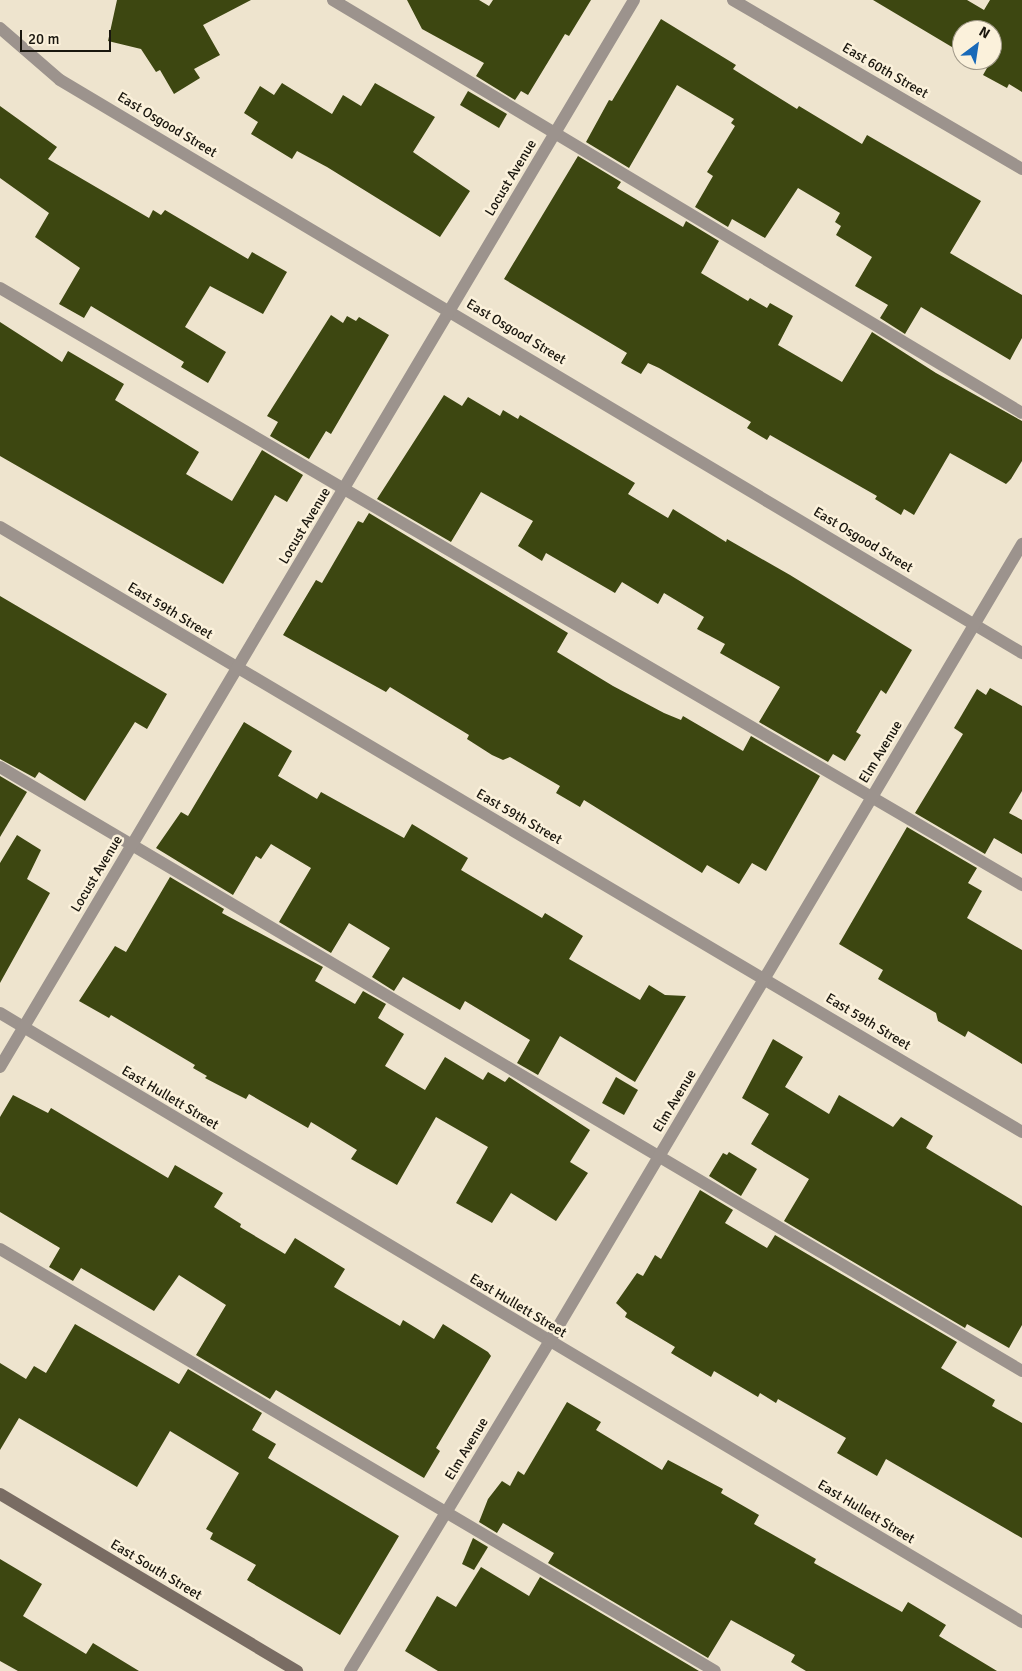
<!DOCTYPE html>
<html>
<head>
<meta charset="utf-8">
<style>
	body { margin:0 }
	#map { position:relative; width:1022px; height:1671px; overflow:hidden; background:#eee4ce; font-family:Signika,sans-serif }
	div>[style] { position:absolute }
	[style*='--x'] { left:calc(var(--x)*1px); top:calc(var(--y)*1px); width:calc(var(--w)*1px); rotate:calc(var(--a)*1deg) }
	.building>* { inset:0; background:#3d4711 }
	.lane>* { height:12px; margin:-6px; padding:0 6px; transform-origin:6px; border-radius:6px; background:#9c938d }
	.street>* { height:12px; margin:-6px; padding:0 6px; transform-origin:6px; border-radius:6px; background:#9c938d }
	.secondary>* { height:12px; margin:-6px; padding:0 6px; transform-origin:6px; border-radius:6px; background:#796c63 }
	span { translate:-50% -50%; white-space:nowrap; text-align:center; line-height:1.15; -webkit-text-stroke:5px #fbf1db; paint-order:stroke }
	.street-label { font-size:14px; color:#19160e }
	.north { position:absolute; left:952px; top:20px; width:50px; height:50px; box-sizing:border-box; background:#fbf1db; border:1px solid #a19989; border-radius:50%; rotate:31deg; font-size:14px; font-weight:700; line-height:20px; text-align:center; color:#19160e }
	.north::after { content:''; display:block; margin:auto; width:18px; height:22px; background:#1969b8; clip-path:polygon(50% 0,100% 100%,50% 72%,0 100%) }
	.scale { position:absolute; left:20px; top:30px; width:91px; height:22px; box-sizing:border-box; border:2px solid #19160e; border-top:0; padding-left:6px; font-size:15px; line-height:18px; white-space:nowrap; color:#19160e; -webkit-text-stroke:4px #fbf1db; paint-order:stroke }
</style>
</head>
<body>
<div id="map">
	<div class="building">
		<div style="clip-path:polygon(117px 0,251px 0,203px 25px,220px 55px,194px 69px,200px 78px,174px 94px,160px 70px,156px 72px,141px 49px,108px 41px)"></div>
		<div style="clip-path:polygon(407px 0,479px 0,489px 6px,493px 0,591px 0,569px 36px,565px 34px,528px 95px,521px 91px,515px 100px,476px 76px,484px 63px,422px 29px)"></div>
		<div style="clip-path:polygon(873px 0,967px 0,984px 10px,990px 0,1022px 0,1022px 92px,1009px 84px,1007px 88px,983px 75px,987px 68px,974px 60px,992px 60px,992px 30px,962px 30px,962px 53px)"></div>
		<div style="clip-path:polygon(661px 19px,736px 65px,733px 69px,797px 109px,799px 106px,862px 144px,867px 135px,981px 201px,950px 253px,1022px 295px,1022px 338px,1010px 360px,921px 307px,905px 334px,880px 318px,888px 305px,855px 286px,872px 257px,836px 235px,841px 226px,835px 222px,840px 213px,798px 188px,765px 238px,732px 219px,728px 227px,695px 207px,713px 176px,707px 172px,735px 126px,731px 123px,734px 119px,677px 85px,629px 168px,586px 142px,609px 100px,612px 101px)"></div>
		<div style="clip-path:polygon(282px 83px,332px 114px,343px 95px,361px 106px,375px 83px,435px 117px,413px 152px,470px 191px,440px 237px,327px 167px,297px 151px,292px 159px,251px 134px,258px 122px,244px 113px,260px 86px,274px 95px)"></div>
		<div style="clip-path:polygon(468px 91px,507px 114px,499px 128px,460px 105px)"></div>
		<div style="clip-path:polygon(0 106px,57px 147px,48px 159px,149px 218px,153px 210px,161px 215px,165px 210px,248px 259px,252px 252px,287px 272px,263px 314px,210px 286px,185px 327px,226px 352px,208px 383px,181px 367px,184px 362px,91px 306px,84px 318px,59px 304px,80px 268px,35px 237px,49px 213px,0 178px)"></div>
		<div style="clip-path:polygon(578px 156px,621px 182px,617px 188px,683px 227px,686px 221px,719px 241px,701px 273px,748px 301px,750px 298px,767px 308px,770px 303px,793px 316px,778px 345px,842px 382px,872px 332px,936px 373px,1022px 421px,1022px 461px,1011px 479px,1006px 484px,950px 453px,914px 515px,904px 509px,901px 515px,875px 499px,877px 496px,770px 435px,767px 440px,747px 428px,751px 422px,659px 368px,648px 363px,641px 374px,621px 363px,627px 353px,504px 279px)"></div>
		<div style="clip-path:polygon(331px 315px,343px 323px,347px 316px,356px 321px,359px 317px,389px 335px,331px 434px,326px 431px,309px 459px,270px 436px,278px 422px,267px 416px)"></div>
		<div style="clip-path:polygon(0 322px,62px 362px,68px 351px,124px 384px,115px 400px,199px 452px,186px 474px,232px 501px,262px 450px,303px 475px,287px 502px,275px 495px,223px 584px,0 456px)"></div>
		<div style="clip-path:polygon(444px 395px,462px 406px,468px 397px,500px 416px,503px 410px,518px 419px,520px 415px,635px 483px,628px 494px,668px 518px,673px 509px,726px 542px,727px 539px,790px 575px,912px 650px,886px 694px,881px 690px,856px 732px,861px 735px,845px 761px,833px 754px,828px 762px,759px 722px,780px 687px,720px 653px,725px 644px,697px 629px,704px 617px,664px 593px,658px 604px,622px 582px,615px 593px,546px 553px,542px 561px,518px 546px,533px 521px,481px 492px,451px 542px,377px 499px)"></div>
		<div style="clip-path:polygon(369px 513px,568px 633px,557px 652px,613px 686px,664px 713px,681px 720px,683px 716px,743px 751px,751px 736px,820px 776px,766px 871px,752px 863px,739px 884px,707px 865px,702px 873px,584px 800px,580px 807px,556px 793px,560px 786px,510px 757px,503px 760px,492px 755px,467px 739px,469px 735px,390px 687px,386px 692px,283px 635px,316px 580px,322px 583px,358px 521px,363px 523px)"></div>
		<div style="clip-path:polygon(0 596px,167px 694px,147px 729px,135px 722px,85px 801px,39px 772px,35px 778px,0 759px)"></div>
		<div style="clip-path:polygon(990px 688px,1022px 706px,1022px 791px,1009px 813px,1022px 820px,1022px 854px,994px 838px,985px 854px,915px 813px,963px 734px,954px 728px,977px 689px,986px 695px)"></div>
		<div style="clip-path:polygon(244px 722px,292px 751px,278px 776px,317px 799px,321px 792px,404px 838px,412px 824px,468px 858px,461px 870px,542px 918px,545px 913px,583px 936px,569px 959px,640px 1000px,649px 985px,665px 995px,686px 996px,635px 1082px,560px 1036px,538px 1075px,517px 1063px,530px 1040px,465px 1001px,460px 1010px,403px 977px,394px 991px,372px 977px,390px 948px,349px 923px,331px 953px,279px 922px,311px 868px,271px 844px,261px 859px,256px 856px,233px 895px,156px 848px,181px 812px,188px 816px)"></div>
		<div style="clip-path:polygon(0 776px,27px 792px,0 837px)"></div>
		<div style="clip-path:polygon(907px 827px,977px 868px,968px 883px,982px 891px,967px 918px,1022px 950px,1022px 1064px,968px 1031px,965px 1037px,938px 1021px,936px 1013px,878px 979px,883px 970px,839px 944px)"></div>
		<div style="clip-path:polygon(17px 835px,41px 850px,27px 879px,50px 893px,0 983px,0 863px)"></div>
		<div style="clip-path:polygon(170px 877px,224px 909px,222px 913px,323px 967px,315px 981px,355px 1004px,363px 991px,386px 1004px,378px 1018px,404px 1034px,385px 1066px,425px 1090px,445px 1057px,483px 1080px,488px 1072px,505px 1082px,509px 1077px,590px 1130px,570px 1162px,588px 1173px,556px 1221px,511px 1193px,492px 1223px,456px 1203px,488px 1147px,436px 1117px,397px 1185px,351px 1159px,357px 1150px,311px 1122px,308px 1128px,249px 1094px,246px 1099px,230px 1091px,205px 1078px,207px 1076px,193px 1068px,195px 1065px,111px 1015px,109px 1018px,79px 1001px,115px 946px,126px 952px)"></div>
		<div style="clip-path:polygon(773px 1039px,803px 1057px,785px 1087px,829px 1114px,839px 1095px,893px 1127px,901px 1117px,933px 1136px,926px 1148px,1022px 1206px,1022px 1325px,1009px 1348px,967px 1324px,965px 1328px,784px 1221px,809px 1179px,751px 1144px,769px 1114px,742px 1098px)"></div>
		<div style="clip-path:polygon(616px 1077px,638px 1090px,624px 1115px,602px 1103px)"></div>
		<div style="clip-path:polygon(13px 1095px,48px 1113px,51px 1108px,168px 1178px,175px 1165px,223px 1193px,214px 1207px,241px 1224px,240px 1227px,285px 1254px,295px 1238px,345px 1269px,334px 1287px,400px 1326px,403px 1320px,434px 1339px,443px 1324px,488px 1352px,491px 1356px,436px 1448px,440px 1451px,424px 1478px,276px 1390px,270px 1399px,196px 1355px,226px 1305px,179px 1275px,154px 1311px,81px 1268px,73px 1281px,49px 1267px,60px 1248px,0 1212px,0 1117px)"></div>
		<div style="clip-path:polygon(729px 1152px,757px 1169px,741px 1196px,709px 1176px,723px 1153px,727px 1155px)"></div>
		<div style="clip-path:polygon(700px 1190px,733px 1210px,725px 1223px,767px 1248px,775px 1235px,957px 1342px,941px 1368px,995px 1400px,992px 1406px,1022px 1423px,1022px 1538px,886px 1459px,877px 1476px,837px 1453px,846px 1438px,778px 1399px,776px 1403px,760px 1393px,758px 1397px,714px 1371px,711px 1377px,671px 1353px,675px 1347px,625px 1317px,627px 1313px,616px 1303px,637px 1273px,643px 1276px,655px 1255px,661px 1259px)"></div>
		<div style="clip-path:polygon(75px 1324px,179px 1384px,188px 1369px,262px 1413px,252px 1430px,276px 1444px,268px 1458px,399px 1536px,340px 1635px,247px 1580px,256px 1565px,210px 1539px,213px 1533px,206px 1529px,239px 1473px,170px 1431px,137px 1487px,19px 1418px,0 1450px,0 1363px,26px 1379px,34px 1366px,46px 1373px)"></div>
		<div style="clip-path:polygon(567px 1402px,601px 1422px,596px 1430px,662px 1470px,668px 1460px,723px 1489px,721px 1493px,759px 1515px,754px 1524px,816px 1559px,814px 1563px,902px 1612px,908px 1602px,946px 1625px,939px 1636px,997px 1671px,806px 1671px,791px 1662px,795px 1655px,731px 1620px,708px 1658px,548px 1563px,554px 1553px,503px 1523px,497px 1533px,479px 1522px,488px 1499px,502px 1481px,510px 1486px,518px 1471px,524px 1475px)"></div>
		<div style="clip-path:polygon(473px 1538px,488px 1547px,474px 1570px,462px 1564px)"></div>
		<div style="clip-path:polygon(0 1559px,42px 1584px,23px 1616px,86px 1654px,93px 1643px,139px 1671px,18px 1671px,0 1661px)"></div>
		<div style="clip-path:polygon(481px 1567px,529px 1596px,540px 1577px,699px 1671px,438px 1671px,405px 1651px,437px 1596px,456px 1607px)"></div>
	</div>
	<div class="lane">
		<div style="--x:333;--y:0;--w:803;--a:30.94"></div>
		<div style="--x:0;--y:288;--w:1184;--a:30.29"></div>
		<div style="--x:0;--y:767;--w:1187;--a:30.58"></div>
		<div style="--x:0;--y:1249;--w:830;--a:30.55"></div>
	</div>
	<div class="street">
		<div style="--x:733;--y:0;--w:335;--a:30.3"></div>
		<div style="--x:0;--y:28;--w:79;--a:40.9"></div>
		<div style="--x:60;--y:80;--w:1120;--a:30.78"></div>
		<div style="--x:0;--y:527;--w:1188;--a:30.62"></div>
		<div style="--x:0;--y:1013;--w:1190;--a:30.79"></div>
		<div style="--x:0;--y:1067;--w:1241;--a:-59.28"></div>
		<div style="--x:350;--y:1671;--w:385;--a:-58.8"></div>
		<div style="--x:549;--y:1342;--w:928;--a:-59.34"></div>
	</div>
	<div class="secondary">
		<div style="--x:0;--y:1494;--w:346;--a:30.8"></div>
	</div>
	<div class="street-label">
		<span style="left:885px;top:71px;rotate:30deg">East 60th Street</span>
		<span style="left:167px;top:125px;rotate:31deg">East Osgood Street</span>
		<span style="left:511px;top:178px;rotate:-59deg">Locust Avenue</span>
		<span style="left:516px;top:332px;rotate:31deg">East Osgood Street</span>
		<span style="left:305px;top:526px;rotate:-59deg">Locust Avenue</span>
		<span style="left:863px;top:540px;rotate:31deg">East Osgood Street</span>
		<span style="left:170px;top:611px;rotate:31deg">East 59th Street</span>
		<span style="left:881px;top:752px;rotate:-59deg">Elm Avenue</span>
		<span style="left:519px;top:817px;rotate:30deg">East 59th Street</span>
		<span style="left:97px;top:874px;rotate:-59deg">Locust Avenue</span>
		<span style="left:868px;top:1022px;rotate:31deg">East 59th Street</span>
		<span style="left:170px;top:1098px;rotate:31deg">East Hullett Street</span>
		<span style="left:675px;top:1101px;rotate:-59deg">Elm Avenue</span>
		<span style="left:518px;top:1306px;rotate:31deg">East Hullett Street</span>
		<span style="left:467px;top:1449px;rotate:-59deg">Elm Avenue</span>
		<span style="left:866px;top:1512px;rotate:31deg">East Hullett Street</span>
		<span style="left:156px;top:1570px;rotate:31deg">East South Street</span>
	</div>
	<div class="north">N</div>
	<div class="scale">20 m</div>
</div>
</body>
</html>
